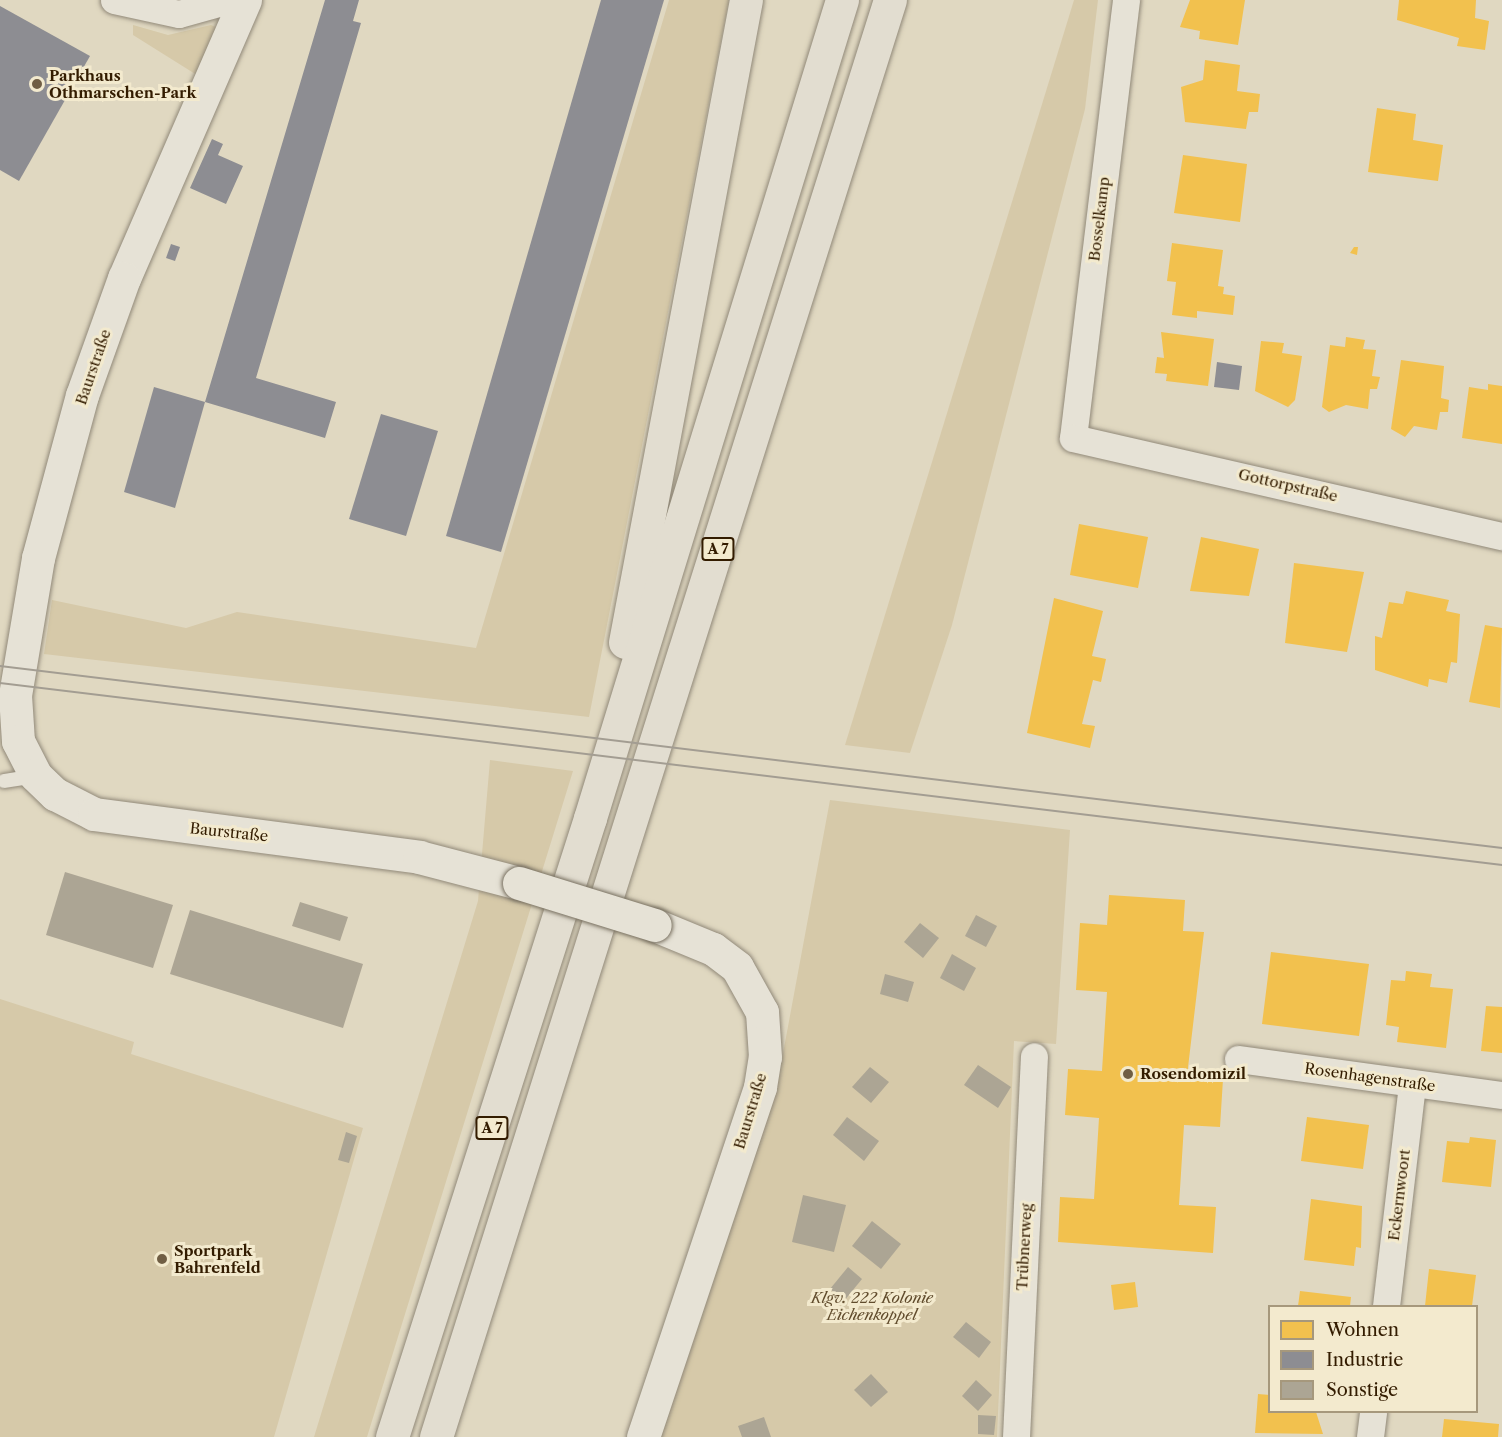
<!DOCTYPE html>
<html>
<head>
<meta charset="utf-8">
<style>
	body { margin:0 }
	#map { position:relative; width:1502px; height:1437px; overflow:hidden; background:#e0d8c1; font-family:"Libre Caslon Text",serif }
	div>[style] { position:absolute }
	[style*='--x'] { left:calc(var(--x)*1px); top:calc(var(--y)*1px); width:calc(var(--w)*1px); rotate:calc(var(--a)*1deg) }
	.green>* { inset:0; background:#d6c9a9 }
	.homes>* { inset:0; background:#f2c14e }
	.industry>* { inset:0; background:#8d8d92 }
	.building>* { inset:0; background:#aca594 }
	.roads { filter:drop-shadow(0 0 2px #918979) drop-shadow(0 0 2px #918979) }
	.service>* { height:14px; margin:-7px; padding:0 7px; transform-origin:7px; border-radius:7px; background:#e6e2d6 }
	.minor>* { height:27px; margin:-13.5px; padding:0 13.5px; transform-origin:13.5px; border-radius:13.5px; background:#e6e2d6 }
	.secondary>* { height:33px; margin:-16.5px; padding:0 16.5px; transform-origin:16.5px; border-radius:16.5px; background:#e6e2d6 }
	.motorway>* { height:33px; margin:-16.5px; padding:0 16.5px; transform-origin:16.5px; border-radius:16.5px; background:#e2ddd0 }
	.tram>* { height:1.5px; margin:-0.75px; padding:0 0.75px; transform-origin:0.75px; border-radius:0.75px; background:#a39d92 }
	.bridges { filter:drop-shadow(0 0 2px #787060) drop-shadow(0 0 2px #787060) }
	.secondary-bridge>* { height:33px; margin:-16.5px; padding:0 16.5px; transform-origin:16.5px; border-radius:16.5px; background:#e6e2d6 }
	.dots>* { width:16px; height:16px; translate:-50% -50%; box-sizing:border-box; border:3px solid #f3eace; border-radius:50% }
	span { translate:-50% -50%; white-space:nowrap; text-align:center; line-height:1.15; -webkit-text-stroke:6px #f3eace; paint-order:stroke }
	.shield-label span { padding:2px 4px; background:#f3eace; border:2px solid; border-radius:4px; -webkit-text-stroke-width:0 }
	.shield-label { font-size:14px; color:#331c00; font-weight:700 }
	.poi-label { font-size:15px; color:#331c00; font-weight:700 }
	.left { translate:0 -50%; text-align:left }
	.street-label { font-size:15px; color:#331c00 }
	.park-label { font-size:15px; color:#614c2d; font-style:italic }
	.legend { position:absolute; left:1268px; top:1305px; width:210px; height:108px; box-sizing:border-box; background:#f3eace; border:2px solid #a6987c; margin:0; padding:8px 10px; list-style:none; font-size:18px; color:#331c00 }
	.legend li { display:flex; align-items:center; gap:12px; height:30px }
	.legend b { width:30px; border:2px solid #a6987c }
</style>
</head>
<body>
<div id="map">
	<div class="green">
		<div style="clip-path:polygon(669px 0,729px 0,589px 717px,44px 654px,52px 600px,186px 628px,237px 612px,476px 648px)"></div>
		<div style="clip-path:polygon(1074px 0,1098px 0,1085px 109px,952px 625px,910px 753px,845px 745px)"></div>
		<div style="clip-path:polygon(133px 25px,168px 35px,211px 25px,220px 29px,200px 77px,133px 35px)"></div>
		<div style="clip-path:polygon(490px 760px,573px 771px,367px 1437px,314px 1437px,478px 901px)"></div>
		<div style="clip-path:polygon(830px 800px,1070px 830px,1056px 1044px,1014px 1041px,997px 1437px,656px 1437px,779px 1075px)"></div>
		<div style="clip-path:polygon(0 999px,134px 1042px,131px 1054px,363px 1128px,274px 1437px,0 1437px)"></div>
	</div>
	<div class="homes">
		<div style="clip-path:polygon(1190px 0,1245px 0,1238px 45px,1199px 39px,1200px 31px,1180px 27px)"></div>
		<div style="clip-path:polygon(1399px 0,1476px 0,1475px 18px,1489px 21px,1485px 50px,1457px 46px,1459px 38px,1397px 20px)"></div>
		<div style="clip-path:polygon(1205px 60px,1240px 65px,1237px 91px,1260px 94px,1258px 112px,1249px 112px,1246px 129px,1185px 122px,1181px 87px,1203px 80px)"></div>
		<div style="clip-path:polygon(1377px 108px,1416px 114px,1413px 140px,1443px 145px,1438px 181px,1368px 172px)"></div>
		<div style="clip-path:polygon(1183px 155px,1247px 164px,1240px 222px,1174px 213px)"></div>
		<div style="clip-path:polygon(1172px 243px,1223px 250px,1218px 286px,1224px 287px,1223px 294px,1235px 296px,1233px 315px,1197px 311px,1197px 318px,1172px 315px,1176px 282px,1167px 281px)"></div>
		<div style="clip-path:polygon(1354px 247px,1358px 247px,1357px 255px,1350px 253px)"></div>
		<div style="clip-path:polygon(1161px 332px,1214px 339px,1208px 386px,1166px 381px,1167px 374px,1155px 373px,1157px 357px,1164px 358px)"></div>
		<div style="clip-path:polygon(1346px 337px,1365px 340px,1363px 349px,1376px 350px,1372px 376px,1380px 377px,1377px 389px,1370px 389px,1368px 409px,1346px 405px,1329px 412px,1322px 407px,1330px 345px,1345px 347px)"></div>
		<div style="clip-path:polygon(1261px 341px,1284px 343px,1282px 353px,1302px 356px,1295px 400px,1288px 407px,1255px 391px)"></div>
		<div style="clip-path:polygon(1401px 360px,1444px 366px,1441px 398px,1449px 400px,1448px 412px,1440px 412px,1437px 430px,1414px 426px,1405px 437px,1391px 429px)"></div>
		<div style="clip-path:polygon(1488px 384px,1502px 386px,1502px 444px,1462px 438px,1469px 387px,1488px 390px)"></div>
		<div style="clip-path:polygon(1079px 524px,1148px 537px,1138px 588px,1070px 575px)"></div>
		<div style="clip-path:polygon(1201px 537px,1259px 549px,1249px 596px,1190px 591px)"></div>
		<div style="clip-path:polygon(1294px 563px,1364px 572px,1347px 652px,1285px 643px)"></div>
		<div style="clip-path:polygon(1406px 591px,1449px 600px,1446px 611px,1460px 614px,1457px 663px,1451px 662px,1447px 683px,1429px 679px,1428px 687px,1375px 670px,1375px 636px,1382px 638px,1389px 602px,1403px 604px)"></div>
		<div style="clip-path:polygon(1054px 598px,1103px 611px,1092px 656px,1106px 659px,1101px 682px,1093px 680px,1082px 724px,1095px 726px,1090px 748px,1027px 733px)"></div>
		<div style="clip-path:polygon(1485px 625px,1502px 628px,1500px 708px,1469px 702px)"></div>
		<div style="clip-path:polygon(1109px 895px,1185px 900px,1183px 931px,1204px 932px,1187px 1076px,1223px 1079px,1220px 1127px,1184px 1125px,1179px 1205px,1216px 1207px,1213px 1253px,1058px 1242px,1060px 1197px,1094px 1199px,1099px 1118px,1065px 1115px,1068px 1069px,1102px 1071px,1107px 992px,1076px 990px,1080px 923px,1107px 925px)"></div>
		<div style="clip-path:polygon(1271px 952px,1369px 964px,1359px 1036px,1262px 1024px)"></div>
		<div style="clip-path:polygon(1406px 971px,1432px 974px,1430px 987px,1453px 989px,1446px 1048px,1397px 1042px,1399px 1027px,1386px 1025px,1391px 980px,1405px 981px)"></div>
		<div style="clip-path:polygon(1486px 1006px,1502px 1007px,1502px 1053px,1481px 1051px)"></div>
		<div style="clip-path:polygon(1307px 1117px,1369px 1125px,1363px 1169px,1301px 1161px)"></div>
		<div style="clip-path:polygon(1470px 1137px,1496px 1140px,1491px 1187px,1442px 1182px,1447px 1141px,1469px 1143px)"></div>
		<div style="clip-path:polygon(1311px 1199px,1362px 1206px,1361px 1248px,1356px 1247px,1354px 1266px,1304px 1260px)"></div>
		<div style="clip-path:polygon(1429px 1269px,1476px 1275px,1472px 1306px,1425px 1306px)"></div>
		<div style="clip-path:polygon(1135px 1282px,1138px 1307px,1114px 1310px,1111px 1285px)"></div>
		<div style="clip-path:polygon(1300px 1291px,1351px 1297px,1350px 1306px,1298px 1306px)"></div>
		<div style="clip-path:polygon(1258px 1394px,1270px 1395px,1270px 1412px,1316px 1412px,1323px 1434px,1255px 1433px)"></div>
		<div style="clip-path:polygon(1444px 1419px,1499px 1424px,1498px 1437px,1442px 1437px)"></div>
	</div>
	<div class="industry">
		<div style="clip-path:polygon(325px 0,359px 0,353px 21px,361px 23px,256px 378px,336px 402px,325px 438px,205px 402px)"></div>
		<div style="clip-path:polygon(601px 0,664px 0,501px 552px,446px 536px)"></div>
		<div style="clip-path:polygon(0 6px,90px 56px,19px 181px,0 170px)"></div>
		<div style="clip-path:polygon(212px 139px,223px 144px,218px 155px,243px 166px,226px 204px,190px 188px)"></div>
		<div style="clip-path:polygon(171px 244px,180px 247px,175px 261px,166px 258px)"></div>
		<div style="clip-path:polygon(1217px 362px,1242px 366px,1239px 390px,1214px 387px)"></div>
		<div style="clip-path:polygon(154px 387px,205px 402px,175px 508px,124px 492px)"></div>
		<div style="clip-path:polygon(381px 414px,438px 431px,406px 536px,349px 519px)"></div>
	</div>
	<div class="building">
		<div style="clip-path:polygon(65px 872px,173px 905px,153px 968px,46px 935px)"></div>
		<div style="clip-path:polygon(300px 902px,348px 917px,340px 941px,292px 926px)"></div>
		<div style="clip-path:polygon(190px 910px,363px 964px,343px 1028px,170px 974px)"></div>
		<div style="clip-path:polygon(976px 915px,997px 926px,986px 947px,965px 936px)"></div>
		<div style="clip-path:polygon(920px 923px,939px 938px,923px 958px,904px 942px)"></div>
		<div style="clip-path:polygon(952px 954px,976px 968px,964px 991px,940px 978px)"></div>
		<div style="clip-path:polygon(885px 974px,914px 982px,908px 1002px,880px 994px)"></div>
		<div style="clip-path:polygon(978px 1065px,1011px 1087px,998px 1108px,964px 1085px)"></div>
		<div style="clip-path:polygon(870px 1067px,889px 1082px,871px 1103px,852px 1087px)"></div>
		<div style="clip-path:polygon(847px 1117px,879px 1141px,864px 1161px,833px 1135px)"></div>
		<div style="clip-path:polygon(346px 1132px,357px 1136px,349px 1163px,338px 1160px)"></div>
		<div style="clip-path:polygon(803px 1195px,846px 1205px,834px 1252px,792px 1242px)"></div>
		<div style="clip-path:polygon(872px 1221px,901px 1244px,881px 1269px,852px 1246px)"></div>
		<div style="clip-path:polygon(848px 1267px,862px 1279px,844px 1301px,830px 1289px)"></div>
		<div style="clip-path:polygon(966px 1322px,991px 1342px,979px 1358px,953px 1337px)"></div>
		<div style="clip-path:polygon(871px 1374px,888px 1392px,871px 1407px,854px 1390px)"></div>
		<div style="clip-path:polygon(976px 1380px,992px 1395px,978px 1411px,962px 1396px)"></div>
		<div style="clip-path:polygon(978px 1415px,996px 1416px,994px 1435px,978px 1434px)"></div>
		<div style="clip-path:polygon(764px 1417px,771px 1437px,742px 1437px,738px 1426px)"></div>
	</div>
	<div class="roads">
		<div class="service">
			<div style="--x:4;--y:781;--w:30;--a:-9"></div>
		</div>
		<div class="minor">
			<div style="--x:114;--y:0;--w:66;--a:12.2"></div>
			<div style="--x:179;--y:14;--w:52;--a:-15.6"></div>
			<div style="--x:1126;--y:0;--w:441;--a:96.9"></div>
			<div style="--x:1073;--y:438;--w:440;--a:12.9"></div>
			<div style="--x:1238;--y:1059;--w:266;--a:7.8"></div>
			<div style="--x:1386;--y:1306;--w:224;--a:-83.3"></div>
			<div style="--x:1016;--y:1437;--w:381;--a:-87.3"></div>
			<div style="--x:1370;--y:1437;--w:25;--a:-83"></div>
		</div>
		<div class="secondary">
			<div style="--x:245;--y:0;--w:303;--a:113.5"></div>
			<div style="--x:124;--y:278;--w:124;--a:109.7"></div>
			<div style="--x:82;--y:395;--w:169;--a:105.1"></div>
			<div style="--x:38;--y:558;--w:139;--a:99.5"></div>
			<div style="--x:15;--y:695;--w:46;--a:86.3"></div>
			<div style="--x:18;--y:741;--w:38;--a:63"></div>
			<div style="--x:35;--y:775;--w:28;--a:44"></div>
			<div style="--x:55;--y:794;--w:44;--a:27.1"></div>
			<div style="--x:94;--y:814;--w:328;--a:7.5"></div>
			<div style="--x:419;--y:857;--w:103;--a:14.6"></div>
			<div style="--x:643;--y:1437;--w:369;--a:-71.5"></div>
			<div style="--x:760;--y:1087;--w:30;--a:-81"></div>
			<div style="--x:765;--y:1057;--w:45;--a:-93.8"></div>
			<div style="--x:762;--y:1012;--w:51;--a:-119.1"></div>
			<div style="--x:737;--y:967;--w:30;--a:-143"></div>
			<div style="--x:713;--y:949;--w:63;--a:-157.5"></div>
		</div>
		<div class="motorway">
			<div style="--x:625;--y:642;--w:653;--a:-79.33"></div>
			<div style="--x:392;--y:1437;--w:650;--a:-72.26"></div>
			<div style="--x:590;--y:818;--w:856;--a:-72.88"></div>
			<div style="--x:436;--y:1437;--w:1507;--a:-72.47"></div>
		</div>
	</div>
	<div class="tram">
		<div style="--x:0;--y:666;--w:1513;--a:6.91"></div>
		<div style="--x:0;--y:683;--w:1513;--a:6.91"></div>
	</div>
	<div class="bridges">
		<div class="secondary-bridge">
			<div style="--x:519;--y:883;--w:142;--a:17.2"></div>
		</div>
	</div>
	<div class="dots">
		<div style="left:37px;top:84px;background:#705e44"></div>
		<div style="left:1128px;top:1074px;background:#705e44"></div>
		<div style="left:162px;top:1259px;background:#705e44"></div>
	</div>
	<div class="shield-label">
		<span style="left:718px;top:549px">A 7</span>
		<span style="left:492px;top:1128px">A 7</span>
	</div>
	<div class="poi-label">
		<span class="left" style="left:49px;top:84px">Parkhaus<br>Othmarschen-Park</span>
		<span class="left" style="left:1140px;top:1074px">Rosendomizil</span>
		<span class="left" style="left:174px;top:1259px">Sportpark<br>Bahrenfeld</span>
	</div>
	<div class="street-label">
		<span style="left:1099px;top:219px;rotate:-83deg">Bosselkamp</span>
		<span style="left:93px;top:367px;rotate:-71deg">Baurstraße</span>
		<span style="left:1288px;top:485px;rotate:13deg">Gottorpstraße</span>
		<span style="left:229px;top:832px;rotate:6deg">Baurstraße</span>
		<span style="left:1370px;top:1077px;rotate:8deg">Rosenhagenstraße</span>
		<span style="left:750px;top:1111px;rotate:-73deg">Baurstraße</span>
		<span style="left:1399px;top:1195px;rotate:-83deg">Eckernwoort</span>
		<span style="left:1024px;top:1247px;rotate:-87deg">Trübnerweg</span>
	</div>
	<div class="park-label">
		<span style="left:872px;top:1306px">Klgv. 222 Kolonie<br>Eichenkoppel</span>
	</div>
	<ul class="legend">
	<li><b style="height:16px;background:#f2c14e"></b>Wohnen</li>
	<li><b style="height:16px;background:#8d8d92"></b>Industrie</li>
	<li><b style="height:16px;background:#aca594"></b>Sonstige</li>
	</ul>
</div>
</body>
</html>
